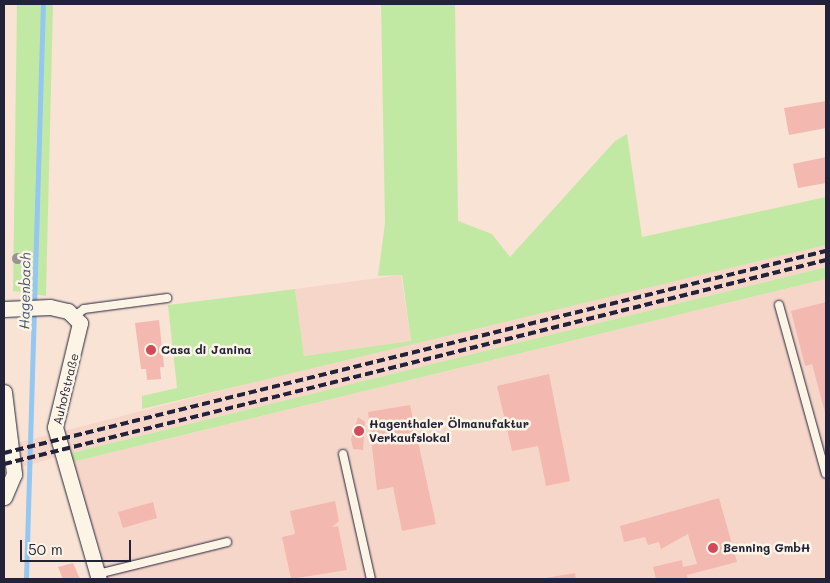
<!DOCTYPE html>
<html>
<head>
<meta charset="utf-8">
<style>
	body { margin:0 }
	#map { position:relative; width:830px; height:583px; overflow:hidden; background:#f9e3d5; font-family:Mali,sans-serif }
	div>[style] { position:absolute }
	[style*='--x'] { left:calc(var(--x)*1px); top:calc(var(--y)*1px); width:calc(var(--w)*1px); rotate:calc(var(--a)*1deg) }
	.built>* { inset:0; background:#f7d6ca }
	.green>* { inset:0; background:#c2e9a4 }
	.stream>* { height:4.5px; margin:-2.25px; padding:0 2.25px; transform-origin:2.25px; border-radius:2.25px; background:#94c7f1 }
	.building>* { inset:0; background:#f3b8af }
	.roads { filter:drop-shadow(0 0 1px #22223b) drop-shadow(0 0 1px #22223b) }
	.service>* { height:8px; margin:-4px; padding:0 4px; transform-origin:4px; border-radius:4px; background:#fcf5e5 }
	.minor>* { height:15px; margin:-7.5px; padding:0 7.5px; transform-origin:7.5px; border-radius:7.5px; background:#fcf5e5 }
	.rail>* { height:4px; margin-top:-2px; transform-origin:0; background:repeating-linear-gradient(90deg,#22223b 0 8px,transparent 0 12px) }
	.trees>* { width:11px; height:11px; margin:-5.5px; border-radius:50%; background:#99948f }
	.dots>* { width:14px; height:14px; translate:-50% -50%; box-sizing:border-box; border:2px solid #fcf5e5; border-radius:50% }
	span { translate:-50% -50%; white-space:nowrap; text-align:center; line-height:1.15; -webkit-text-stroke:5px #fcf5e5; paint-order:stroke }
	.poi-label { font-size:12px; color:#22223b; font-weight:700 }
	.left { translate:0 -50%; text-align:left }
	.street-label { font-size:12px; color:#22223b }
	.water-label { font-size:14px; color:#445472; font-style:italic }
	.frame { position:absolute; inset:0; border:5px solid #22223b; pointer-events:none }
	.scale { position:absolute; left:20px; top:540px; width:111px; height:22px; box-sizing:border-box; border:2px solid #22223b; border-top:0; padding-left:6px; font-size:15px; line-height:18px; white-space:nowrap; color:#22223b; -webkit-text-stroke:4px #fcf5e5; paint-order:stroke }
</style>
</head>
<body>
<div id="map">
	<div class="built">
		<div style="clip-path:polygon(826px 245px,826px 267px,63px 455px,9px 471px,4px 480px,4px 427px,9px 445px,405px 343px,304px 356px,295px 289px,401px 275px,411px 341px)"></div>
		<div style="clip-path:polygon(826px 279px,826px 579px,109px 579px,72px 462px)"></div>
	</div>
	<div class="green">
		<div style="clip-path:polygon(17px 4px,53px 4px,46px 296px,13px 291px)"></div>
		<div style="clip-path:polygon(381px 4px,455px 4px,458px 221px,492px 234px,510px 257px,615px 141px,627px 134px,642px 237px,826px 197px,826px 245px,142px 409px,142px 396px,177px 388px,168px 305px,295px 289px,304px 356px,411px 341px,402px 275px,378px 276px,385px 223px)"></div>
		<div style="clip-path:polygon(826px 267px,826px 279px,72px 462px,63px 455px)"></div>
	</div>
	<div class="stream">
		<div style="--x:26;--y:579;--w:575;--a:-88.31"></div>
	</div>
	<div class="building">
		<div style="clip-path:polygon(826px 101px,826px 128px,789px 135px,784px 108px)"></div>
		<div style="clip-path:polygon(826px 157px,826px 183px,798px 188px,793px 164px)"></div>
		<div style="clip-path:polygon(826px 302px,826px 416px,812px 364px,805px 366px,791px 311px)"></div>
		<div style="clip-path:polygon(159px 320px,164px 367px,160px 367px,161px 379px,147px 380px,146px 369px,141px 369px,135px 323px)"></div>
		<div style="clip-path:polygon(549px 374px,570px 481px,546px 486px,538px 446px,512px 451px,497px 386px)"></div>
		<div style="clip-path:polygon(410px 405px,436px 524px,402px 531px,393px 487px,377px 490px,368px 412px)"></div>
		<div style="clip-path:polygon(358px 417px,365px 422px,363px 450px,353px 449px,351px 439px)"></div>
		<div style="clip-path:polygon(719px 498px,737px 562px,687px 575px,688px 579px,656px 579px,653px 567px,682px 560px,683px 567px,697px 564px,688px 534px,661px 549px,659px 542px,648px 545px,645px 537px,624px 542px,620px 526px)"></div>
		<div style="clip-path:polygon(335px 501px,339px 521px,332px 527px,338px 526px,347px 570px,291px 579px,282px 537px,295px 534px,290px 511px)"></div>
		<div style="clip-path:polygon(153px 502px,157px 518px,123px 528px,118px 512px)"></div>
		<div style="clip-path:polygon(73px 563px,80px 579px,63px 579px,58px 567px)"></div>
		<div style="clip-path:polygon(575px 573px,576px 579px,546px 579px,546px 578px)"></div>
	</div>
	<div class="roads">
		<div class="service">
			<div style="--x:779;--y:305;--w:175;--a:74.5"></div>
			<div style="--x:75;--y:316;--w:11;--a:-38"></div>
			<div style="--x:84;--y:309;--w:84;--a:-7.5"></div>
			<div style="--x:343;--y:454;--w:128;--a:77.4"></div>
			<div style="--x:98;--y:574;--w:133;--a:-13.9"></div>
		</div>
		<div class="minor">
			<div style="--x:4;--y:309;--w:46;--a:-2.5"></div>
			<div style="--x:50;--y:307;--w:18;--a:13"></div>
			<div style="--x:68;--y:311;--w:17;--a:45"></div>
			<div style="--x:80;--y:323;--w:107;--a:103.5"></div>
			<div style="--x:55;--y:427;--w:158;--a:73.9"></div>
			<div style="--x:4;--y:392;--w:83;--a:83"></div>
			<div style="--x:14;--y:474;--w:25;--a:113"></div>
		</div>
	</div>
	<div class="rail">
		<div style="--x:4;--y:453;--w:846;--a:-13.81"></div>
		<div style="--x:4;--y:464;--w:847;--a:-13.94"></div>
	</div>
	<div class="trees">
		<div style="left:17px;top:258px"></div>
	</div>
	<div class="dots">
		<div style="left:151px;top:350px;background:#d1495b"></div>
		<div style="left:359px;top:431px;background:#d1495b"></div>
		<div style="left:713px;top:548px;background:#d1495b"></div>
	</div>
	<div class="poi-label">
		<span class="left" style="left:161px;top:350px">Casa di Janina</span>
		<span class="left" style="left:369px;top:431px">Hagenthaler Ölmanufaktur<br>Verkaufslokal</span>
		<span class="left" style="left:723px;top:548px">Benning GmbH</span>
	</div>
	<div class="street-label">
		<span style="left:66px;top:389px;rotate:-76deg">Auhofstraße</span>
	</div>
	<div class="water-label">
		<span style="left:25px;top:291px;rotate:-89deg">Hagenbach</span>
	</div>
	<div class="frame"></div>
	<div class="scale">50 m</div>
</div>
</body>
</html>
